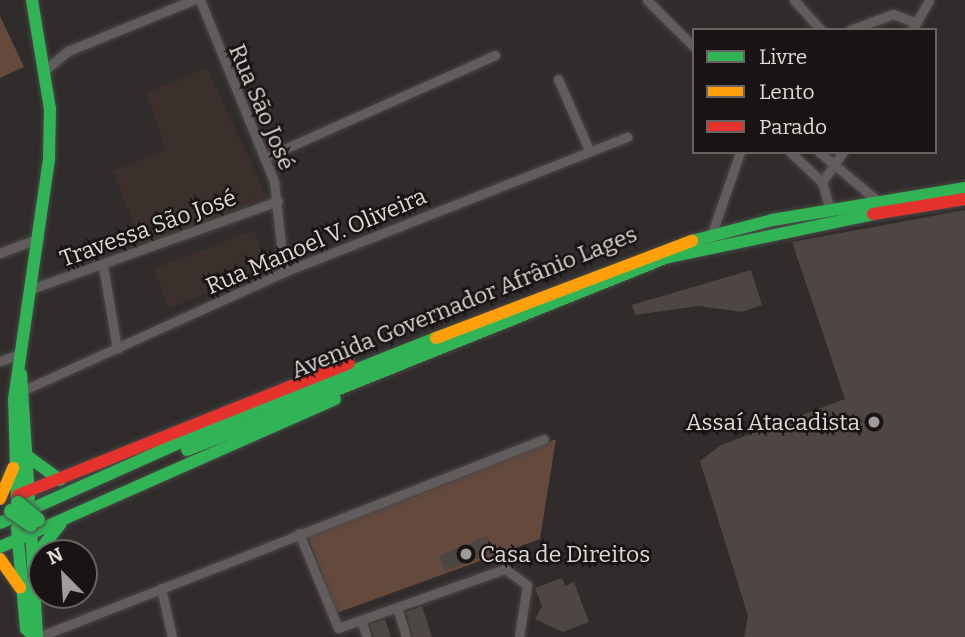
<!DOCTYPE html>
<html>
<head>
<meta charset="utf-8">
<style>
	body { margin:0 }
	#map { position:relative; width:965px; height:637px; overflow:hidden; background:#2f2c2b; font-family:Bitter,serif }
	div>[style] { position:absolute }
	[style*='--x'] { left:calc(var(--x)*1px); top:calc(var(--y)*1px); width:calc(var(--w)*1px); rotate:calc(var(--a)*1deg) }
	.built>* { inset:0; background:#3c302c }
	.green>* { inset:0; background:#64493d }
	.building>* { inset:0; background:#4e4642 }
	.roads { filter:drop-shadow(0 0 2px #4a4847) drop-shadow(0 0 2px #4a4847) }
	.street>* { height:9px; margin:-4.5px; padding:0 4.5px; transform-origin:4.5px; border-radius:4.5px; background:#605d5c }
	.fast>* { height:12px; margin:-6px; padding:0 6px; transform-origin:6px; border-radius:6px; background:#30b455 }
	.slow>* { height:12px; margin:-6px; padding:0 6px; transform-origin:6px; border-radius:6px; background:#ff9f0a }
	.jam>* { height:12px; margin:-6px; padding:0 6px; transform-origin:6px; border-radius:6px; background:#e5322d }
	.bridges { filter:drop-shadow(0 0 2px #4a4847) drop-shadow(0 0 2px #4a4847) }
	.fast-bridge>* { height:14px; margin:-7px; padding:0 7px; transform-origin:7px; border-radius:7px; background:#30b455 }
	.dots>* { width:19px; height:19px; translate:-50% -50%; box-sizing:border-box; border:4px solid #171413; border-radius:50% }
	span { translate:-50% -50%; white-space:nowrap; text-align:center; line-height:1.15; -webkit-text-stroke:5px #171413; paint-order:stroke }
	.street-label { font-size:23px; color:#ddd9d7 }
	.poi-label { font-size:23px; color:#ddd9d7 }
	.right { translate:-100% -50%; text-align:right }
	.left { translate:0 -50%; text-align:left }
	.legend { position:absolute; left:692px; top:28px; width:245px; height:126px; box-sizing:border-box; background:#171413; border:2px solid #666361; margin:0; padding:9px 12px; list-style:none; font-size:21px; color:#ddd9d7 }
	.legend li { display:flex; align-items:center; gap:14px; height:35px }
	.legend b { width:35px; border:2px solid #666361 }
	.north { position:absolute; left:28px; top:539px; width:70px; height:70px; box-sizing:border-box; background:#171413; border:2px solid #666361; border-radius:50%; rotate:336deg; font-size:19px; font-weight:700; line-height:28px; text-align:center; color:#ddd9d7 }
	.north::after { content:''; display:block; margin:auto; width:24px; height:32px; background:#a09c9b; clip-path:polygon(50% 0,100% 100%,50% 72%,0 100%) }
</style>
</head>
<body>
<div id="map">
	<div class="built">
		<div style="clip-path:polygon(207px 68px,267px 197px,142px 246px,113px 171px,166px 149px,146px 93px)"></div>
		<div style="clip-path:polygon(255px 230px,266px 271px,168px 308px,154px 269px)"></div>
	</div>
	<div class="green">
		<div style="clip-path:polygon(0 16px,24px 67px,0 78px)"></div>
		<div style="clip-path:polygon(556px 439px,540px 539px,337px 613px,307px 535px)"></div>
	</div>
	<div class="building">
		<div style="clip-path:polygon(965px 210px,965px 637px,744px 637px,748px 616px,700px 461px,721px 445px,845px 399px,792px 242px)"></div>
		<div style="clip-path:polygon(751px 270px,762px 305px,742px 312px,698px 306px,635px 315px,632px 305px)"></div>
		<div style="clip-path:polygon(487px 536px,493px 552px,445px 571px,439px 556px)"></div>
		<div style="clip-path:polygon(562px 578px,565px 586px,574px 582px,589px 622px,563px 632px,535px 619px,542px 606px,535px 588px)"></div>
		<div style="clip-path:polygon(422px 606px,432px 637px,413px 637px,406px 612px)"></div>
		<div style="clip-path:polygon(385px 619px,391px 637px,374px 637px,370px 624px)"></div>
	</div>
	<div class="roads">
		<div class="street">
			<div style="--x:200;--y:0;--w:196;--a:67.8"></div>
			<div style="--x:274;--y:181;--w:92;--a:83.7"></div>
			<div style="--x:647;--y:0;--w:66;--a:45"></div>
			<div style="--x:794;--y:0;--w:40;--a:48"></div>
			<div style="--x:850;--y:30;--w:46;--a:-20.4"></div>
			<div style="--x:893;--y:14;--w:25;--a:21"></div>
			<div style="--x:912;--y:30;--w:34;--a:-60"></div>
			<div style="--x:45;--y:70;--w:30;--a:-40"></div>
			<div style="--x:68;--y:51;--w:135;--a:-22.2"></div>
			<div style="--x:558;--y:79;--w:77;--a:66.4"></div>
			<div style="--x:790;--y:152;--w:44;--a:43.2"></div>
			<div style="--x:822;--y:182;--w:29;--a:74"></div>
			<div style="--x:819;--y:152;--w:78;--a:39.8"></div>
			<div style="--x:264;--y:158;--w:253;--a:-24"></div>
			<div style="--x:822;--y:182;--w:37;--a:-55"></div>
			<div style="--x:712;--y:233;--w:86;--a:-70.9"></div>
			<div style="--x:0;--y:253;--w:42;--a:-21"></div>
			<div style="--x:103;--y:266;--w:84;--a:80.4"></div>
			<div style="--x:31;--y:289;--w:262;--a:-19.6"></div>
			<div style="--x:0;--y:361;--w:23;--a:-20"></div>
			<div style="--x:24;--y:390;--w:286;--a:-24.4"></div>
			<div style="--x:284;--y:272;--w:369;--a:-21.5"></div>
			<div style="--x:299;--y:533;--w:103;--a:67.7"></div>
			<div style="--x:338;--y:628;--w:177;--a:-19.5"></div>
			<div style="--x:505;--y:569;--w:27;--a:36"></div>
			<div style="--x:527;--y:585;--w:53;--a:98.7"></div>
			<div style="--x:161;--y:588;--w:50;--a:77.3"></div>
			<div style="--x:397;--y:607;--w:31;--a:73"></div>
			<div style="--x:361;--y:620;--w:18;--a:71"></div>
			<div style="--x:38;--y:637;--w:543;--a:-21.37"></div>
		</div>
		<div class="fast">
			<div style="--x:692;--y:241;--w:83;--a:-14.7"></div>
			<div style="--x:772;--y:220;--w:196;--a:-9.4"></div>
			<div style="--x:21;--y:374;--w:124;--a:86.3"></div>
			<div style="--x:187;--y:450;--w:515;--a:-21.88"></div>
			<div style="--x:665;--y:258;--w:213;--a:-11.9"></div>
			<div style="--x:26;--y:455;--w:42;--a:36.3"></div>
			<div style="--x:17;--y:498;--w:99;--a:-91.7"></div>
			<div style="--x:14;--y:399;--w:243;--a:-81.7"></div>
			<div style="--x:49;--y:159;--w:50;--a:-88.9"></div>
			<div style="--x:50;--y:109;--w:110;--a:-99.4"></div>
			<div style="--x:0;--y:523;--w:254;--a:-24.1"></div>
			<div style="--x:232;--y:419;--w:219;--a:-21.7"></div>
			<div style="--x:17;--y:528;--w:101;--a:84.9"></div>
			<div style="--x:26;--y:629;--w:13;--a:39"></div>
			<div style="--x:31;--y:529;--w:108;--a:86.8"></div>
			<div style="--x:0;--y:547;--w:366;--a:-23.8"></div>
			<div style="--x:35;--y:588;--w:38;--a:-83"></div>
			<div style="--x:40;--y:550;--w:33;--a:-52"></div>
		</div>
		<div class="slow">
			<div style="--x:436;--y:338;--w:274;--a:-20.8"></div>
			<div style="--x:0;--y:499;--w:34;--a:-67"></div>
			<div style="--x:0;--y:559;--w:35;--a:55"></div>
		</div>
		<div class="jam">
			<div style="--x:873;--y:214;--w:93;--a:-9.3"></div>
			<div style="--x:18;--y:495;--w:356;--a:-21.7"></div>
		</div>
	</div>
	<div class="bridges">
		<div class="fast-bridge">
			<div style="--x:18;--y:503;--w:26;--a:40"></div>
			<div style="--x:11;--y:511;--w:24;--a:35"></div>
		</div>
	</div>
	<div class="dots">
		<div style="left:874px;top:422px;background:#a09c9b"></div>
		<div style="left:466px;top:554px;background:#a09c9b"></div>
	</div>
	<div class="street-label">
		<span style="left:262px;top:107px;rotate:67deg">Rua São José</span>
		<span style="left:148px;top:228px;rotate:-20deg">Travessa São José</span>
		<span style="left:316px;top:241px;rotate:-23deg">Rua Manoel V. Oliveira</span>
		<span style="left:464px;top:302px;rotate:-22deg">Avenida Governador Afrânio Lages</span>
	</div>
	<div class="poi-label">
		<span class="right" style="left:860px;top:422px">Assaí Atacadista</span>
		<span class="left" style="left:480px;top:554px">Casa de Direitos</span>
	</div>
	<ul class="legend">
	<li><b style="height:9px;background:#30b455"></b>Livre</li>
	<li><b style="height:9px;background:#ff9f0a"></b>Lento</li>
	<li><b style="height:9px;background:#e5322d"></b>Parado</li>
	</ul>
	<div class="north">N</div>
</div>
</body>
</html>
